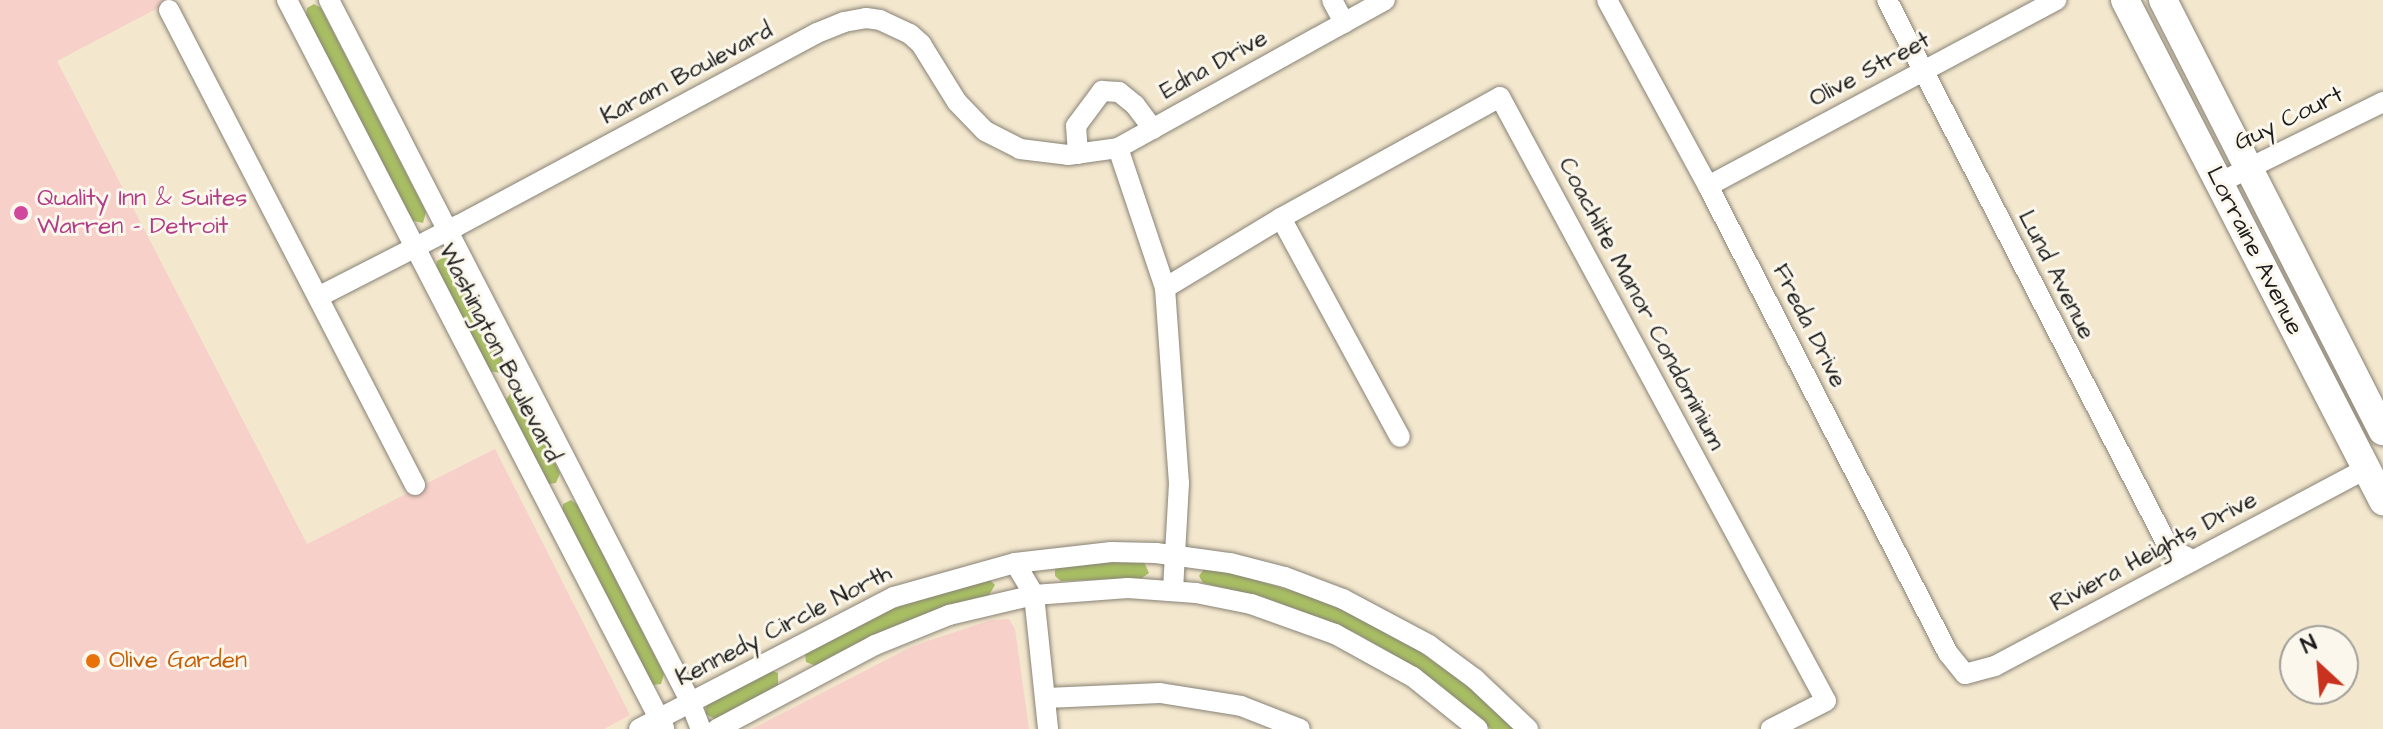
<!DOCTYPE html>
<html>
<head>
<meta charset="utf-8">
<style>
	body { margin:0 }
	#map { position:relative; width:2383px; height:729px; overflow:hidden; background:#f3e7ce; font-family:"Architects Daughter",sans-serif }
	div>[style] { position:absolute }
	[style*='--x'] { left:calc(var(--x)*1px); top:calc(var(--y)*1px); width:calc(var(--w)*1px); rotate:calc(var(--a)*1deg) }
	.built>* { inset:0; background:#f7d0c9 }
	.green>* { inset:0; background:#a8be63 }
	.roads { filter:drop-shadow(0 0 2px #888275) drop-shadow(0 0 2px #888275) }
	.street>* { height:20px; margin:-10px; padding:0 10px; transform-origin:10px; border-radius:10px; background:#fff }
	.secondary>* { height:28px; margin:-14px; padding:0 14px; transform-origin:14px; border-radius:14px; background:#fff }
	.dots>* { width:22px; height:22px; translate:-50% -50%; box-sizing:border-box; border:4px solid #fbf7ec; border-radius:50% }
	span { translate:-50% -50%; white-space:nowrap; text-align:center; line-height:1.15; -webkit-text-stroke:6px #fbf7ec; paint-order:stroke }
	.street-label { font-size:24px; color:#1c1c1c }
	.hotel-label { font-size:24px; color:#b23c85 }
	.left { translate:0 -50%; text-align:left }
	.food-label { font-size:24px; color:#c56008 }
	.north { position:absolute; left:2279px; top:625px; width:80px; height:80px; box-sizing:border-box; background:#fbf7ec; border:2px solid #a29f99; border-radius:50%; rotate:334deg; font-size:22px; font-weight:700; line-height:32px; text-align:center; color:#1c1c1c }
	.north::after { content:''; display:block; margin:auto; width:28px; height:36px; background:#c8321e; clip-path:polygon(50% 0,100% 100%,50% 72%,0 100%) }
</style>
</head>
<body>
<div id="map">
	<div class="built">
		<div style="clip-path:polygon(0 0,173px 0,57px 61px,307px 544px,495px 449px,630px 715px,604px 729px,0 729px)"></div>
		<div style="clip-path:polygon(1009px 619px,1015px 629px,1029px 729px,752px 729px,913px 646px,991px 620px)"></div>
	</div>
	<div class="green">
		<div style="clip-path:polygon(314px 4px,321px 8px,426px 212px,423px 223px,410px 220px,306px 15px,307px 8px)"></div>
		<div style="clip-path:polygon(444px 257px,452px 260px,505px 362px,500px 373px,489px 371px,436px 268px,437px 261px)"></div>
		<div style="clip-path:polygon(510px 394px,522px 397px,560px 473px,556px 483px,549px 484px,505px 401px)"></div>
		<div style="clip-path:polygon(571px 500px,578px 505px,664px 674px,661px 684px,652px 685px,562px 512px,563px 504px)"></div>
		<div style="clip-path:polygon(1112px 562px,1144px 562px,1149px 573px,1142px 578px,1061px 581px,1055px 576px,1055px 567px)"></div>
		<div style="clip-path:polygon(1204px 569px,1232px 573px,1326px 601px,1405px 641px,1480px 695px,1515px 729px,1491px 729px,1415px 667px,1354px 632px,1263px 597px,1203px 583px,1199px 576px)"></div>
		<div style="clip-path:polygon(989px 579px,995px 585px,989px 595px,894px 627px,816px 666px,806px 662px,805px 654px,886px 611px)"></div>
		<div style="clip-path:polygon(770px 670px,778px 673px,778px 686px,715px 719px,705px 714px,707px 703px)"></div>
	</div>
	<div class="roads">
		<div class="street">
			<div style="--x:287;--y:0;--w:820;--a:62.62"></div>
			<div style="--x:329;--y:0;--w:788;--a:62.75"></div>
			<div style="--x:690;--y:701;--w:30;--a:69"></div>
			<div style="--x:1332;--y:0;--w:26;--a:62"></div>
			<div style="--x:1607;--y:0;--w:212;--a:61.5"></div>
			<div style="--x:1708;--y:186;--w:525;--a:62.8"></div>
			<div style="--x:1948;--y:653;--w:27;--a:51"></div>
			<div style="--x:1965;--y:674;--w:31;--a:-15"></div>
			<div style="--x:1995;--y:666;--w:420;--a:-28"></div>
			<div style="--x:1887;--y:0;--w:616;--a:62.77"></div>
			<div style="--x:2169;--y:548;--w:27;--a:27"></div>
			<div style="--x:169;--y:10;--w:535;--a:62.62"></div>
			<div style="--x:1118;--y:148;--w:148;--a:71.4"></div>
			<div style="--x:1165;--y:288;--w:196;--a:85.9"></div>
			<div style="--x:1179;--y:483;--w:107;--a:93.2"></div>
			<div style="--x:1078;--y:154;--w:28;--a:-94"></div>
			<div style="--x:1076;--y:126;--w:44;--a:-53.4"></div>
			<div style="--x:1102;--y:91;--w:17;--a:3"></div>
			<div style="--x:1119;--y:92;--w:21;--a:39"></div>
			<div style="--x:1135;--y:105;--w:30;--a:53"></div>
			<div style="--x:2219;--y:183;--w:183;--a:-26.3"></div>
			<div style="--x:1708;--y:186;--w:395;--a:-28.1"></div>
			<div style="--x:1281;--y:218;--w:249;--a:61.5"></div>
			<div style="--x:1165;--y:288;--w:135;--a:-31.1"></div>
			<div style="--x:1281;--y:218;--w:250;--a:-28.9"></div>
			<div style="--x:1500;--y:97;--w:686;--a:61.64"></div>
			<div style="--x:1826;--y:701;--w:62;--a:153"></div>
			<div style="--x:318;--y:297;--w:158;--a:-27.1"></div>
			<div style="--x:459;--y:225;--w:406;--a:-28.2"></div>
			<div style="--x:817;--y:33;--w:29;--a:-22"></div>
			<div style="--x:844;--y:22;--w:22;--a:-10"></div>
			<div style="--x:866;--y:18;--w:14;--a:8"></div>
			<div style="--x:880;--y:20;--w:33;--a:25"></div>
			<div style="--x:910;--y:34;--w:15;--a:42"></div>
			<div style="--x:921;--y:44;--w:68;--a:58.2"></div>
			<div style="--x:957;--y:102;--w:40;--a:46"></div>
			<div style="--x:985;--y:131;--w:39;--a:27"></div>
			<div style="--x:1020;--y:149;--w:48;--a:7.1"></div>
			<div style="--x:1068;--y:155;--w:50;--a:-8"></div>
			<div style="--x:1118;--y:148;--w:305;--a:-29"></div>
			<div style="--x:1015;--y:563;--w:37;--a:59"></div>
			<div style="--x:1034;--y:595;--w:135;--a:84"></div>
			<div style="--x:1046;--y:698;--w:114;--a:-2.5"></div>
			<div style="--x:1160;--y:693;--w:82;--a:9.1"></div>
			<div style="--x:1241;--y:706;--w:63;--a:21.3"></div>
			<div style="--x:639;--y:729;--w:287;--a:-27.4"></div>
			<div style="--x:894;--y:597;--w:126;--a:-15.7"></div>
			<div style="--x:1015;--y:563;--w:97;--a:-6.5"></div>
			<div style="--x:1111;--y:552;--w:45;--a:1.3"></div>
			<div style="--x:1156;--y:553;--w:75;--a:7.7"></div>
			<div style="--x:1230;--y:563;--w:57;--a:14.3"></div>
			<div style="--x:1285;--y:577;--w:62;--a:20.8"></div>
			<div style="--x:1343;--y:599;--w:98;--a:28.1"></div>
			<div style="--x:1429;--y:645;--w:57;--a:36.5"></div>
			<div style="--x:1475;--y:679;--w:73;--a:43.3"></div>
			<div style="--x:717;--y:729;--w:179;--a:-28"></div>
			<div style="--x:875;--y:645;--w:80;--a:-22.1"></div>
			<div style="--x:949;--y:615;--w:87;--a:-13.2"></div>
			<div style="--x:1034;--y:595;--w:94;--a:-4.3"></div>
			<div style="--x:1128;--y:588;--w:68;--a:4.2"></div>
			<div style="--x:1196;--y:593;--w:56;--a:11.3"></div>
			<div style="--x:1251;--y:604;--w:89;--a:19.7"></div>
			<div style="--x:1335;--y:634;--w:89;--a:28.9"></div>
			<div style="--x:1413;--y:677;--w:83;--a:38.7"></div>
		</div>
		<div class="secondary">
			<div style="--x:2125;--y:0;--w:564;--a:62.75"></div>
			<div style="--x:2163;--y:0;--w:484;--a:63"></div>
		</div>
	</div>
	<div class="dots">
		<div style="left:21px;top:213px;background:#d1479c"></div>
		<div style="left:93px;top:661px;background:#e8710a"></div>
	</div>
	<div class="street-label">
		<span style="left:1214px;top:65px;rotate:-29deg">Edna Drive</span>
		<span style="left:1870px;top:70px;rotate:-28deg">Olive Street</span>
		<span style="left:687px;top:74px;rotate:-28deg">Karam Boulevard</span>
		<span style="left:2289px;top:119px;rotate:-26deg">Guy Court</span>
		<span style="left:2254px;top:251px;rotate:63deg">Lorraine Avenue</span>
		<span style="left:2056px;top:275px;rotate:63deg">Lund Avenue</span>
		<span style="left:1641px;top:304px;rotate:62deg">Coachlite Manor Condominium</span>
		<span style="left:1809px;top:326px;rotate:63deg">Freda Drive</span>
		<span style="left:499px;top:353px;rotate:63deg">Washington Boulevard</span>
		<span style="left:2154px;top:552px;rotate:-28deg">Riviera Heights Drive</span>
		<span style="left:784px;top:626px;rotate:-27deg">Kennedy Circle North</span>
	</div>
	<div class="hotel-label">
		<span class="left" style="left:37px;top:213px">Quality Inn &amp; Suites<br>Warren - Detroit</span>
	</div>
	<div class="food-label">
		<span class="left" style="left:109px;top:661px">Olive Garden</span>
	</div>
	<div class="north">N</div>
</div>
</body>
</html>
